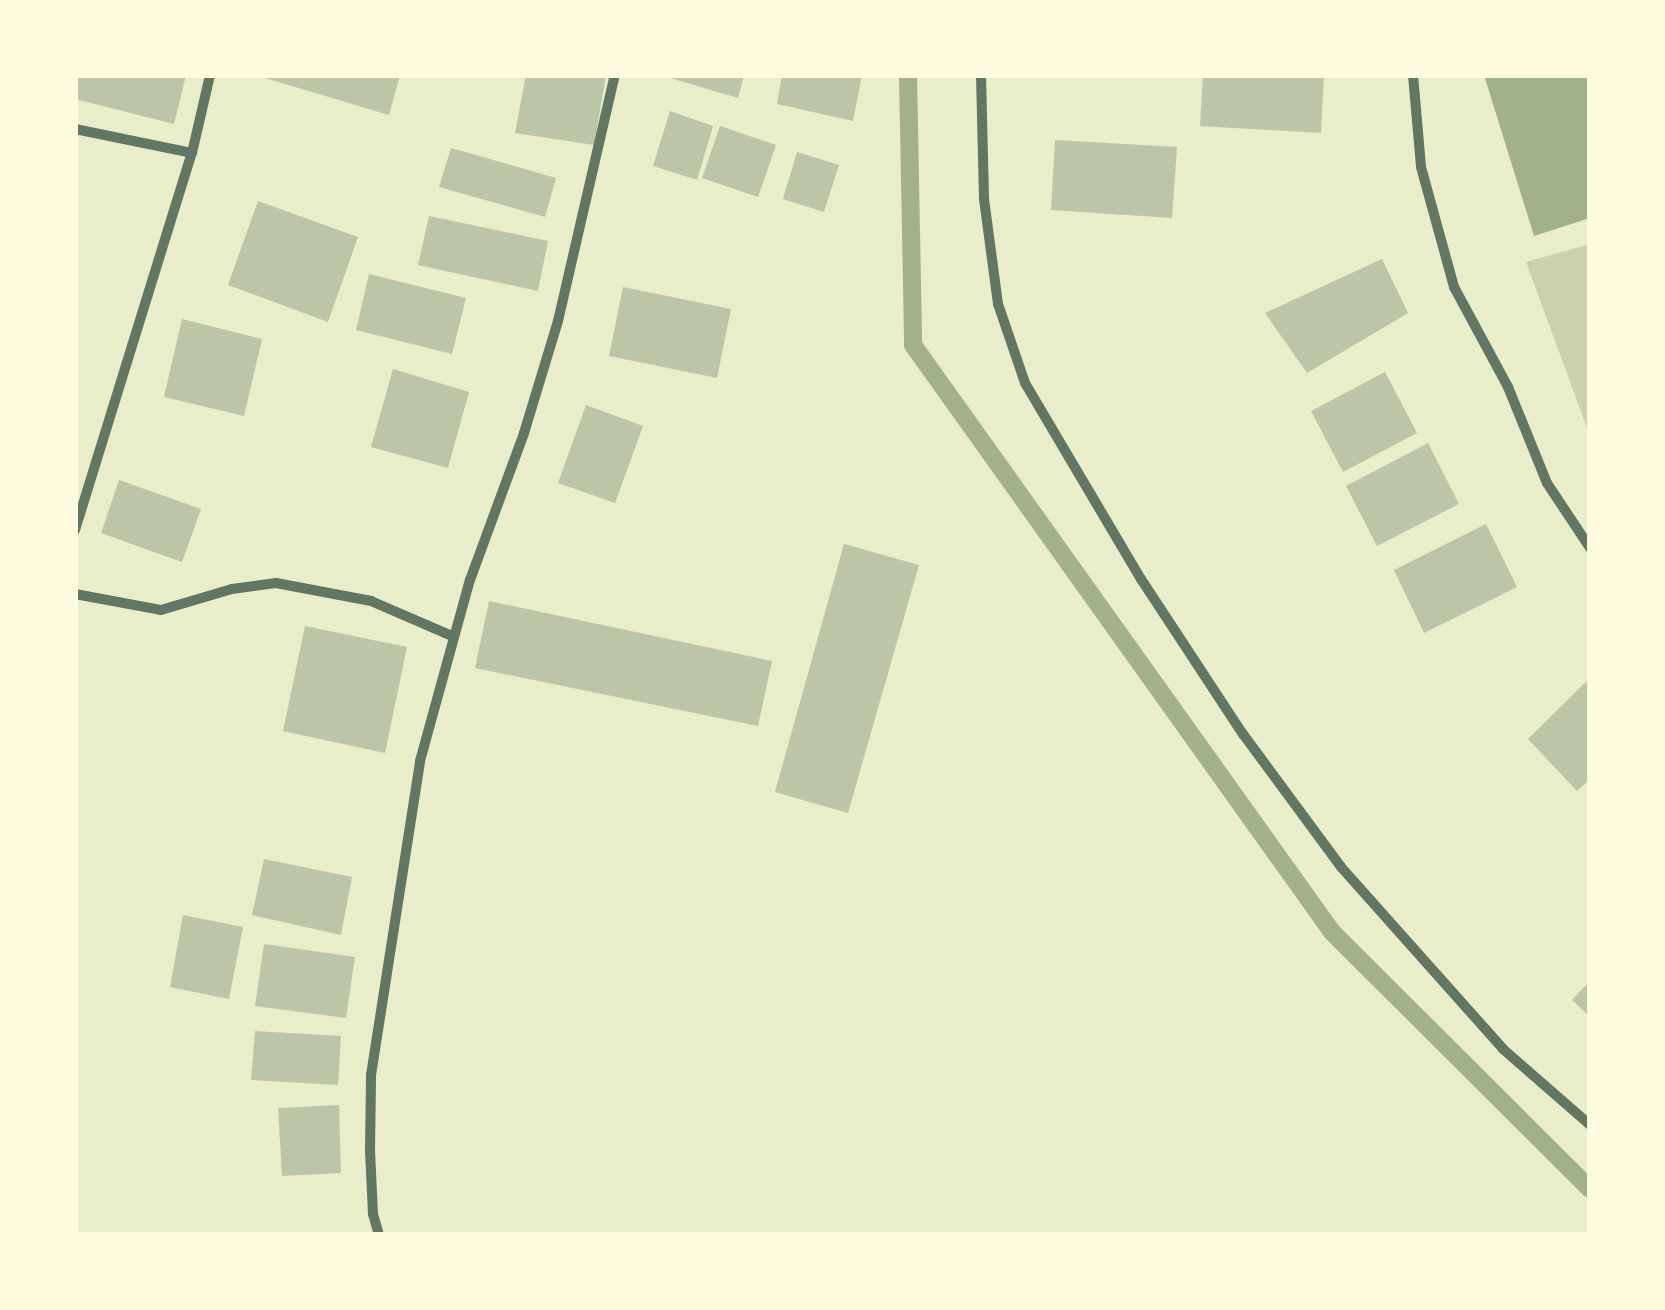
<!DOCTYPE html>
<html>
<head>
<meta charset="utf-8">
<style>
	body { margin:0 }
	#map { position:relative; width:1665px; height:1310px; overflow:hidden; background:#e9edc9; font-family:Figtree,sans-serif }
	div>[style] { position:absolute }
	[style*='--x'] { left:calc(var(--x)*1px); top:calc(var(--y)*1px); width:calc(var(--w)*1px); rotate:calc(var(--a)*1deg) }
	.green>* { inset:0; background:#cad2ad }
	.water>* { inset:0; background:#a3b18a }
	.stream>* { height:18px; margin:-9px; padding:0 9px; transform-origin:9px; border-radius:9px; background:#a3b18a }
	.building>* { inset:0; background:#bcc5a7 }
	.minor>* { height:10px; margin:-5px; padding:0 5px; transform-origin:5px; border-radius:5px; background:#617663 }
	span { translate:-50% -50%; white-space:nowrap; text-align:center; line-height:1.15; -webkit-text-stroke:10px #fefae0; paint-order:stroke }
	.frame { position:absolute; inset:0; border:78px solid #fefae0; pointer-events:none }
</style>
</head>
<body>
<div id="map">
	<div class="green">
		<div style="clip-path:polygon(1590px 244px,1590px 436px,1526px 262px)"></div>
	</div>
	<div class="water">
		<div style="clip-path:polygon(1484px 75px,1590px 75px,1590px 218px,1534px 236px)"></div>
	</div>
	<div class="stream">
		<div style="--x:908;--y:75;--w:270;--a:88.9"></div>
		<div style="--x:913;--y:345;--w:721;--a:54.48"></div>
		<div style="--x:1332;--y:932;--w:364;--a:44.9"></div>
	</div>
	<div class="building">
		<div style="clip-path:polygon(75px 75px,186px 75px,174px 124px,75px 99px)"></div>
		<div style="clip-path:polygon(255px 75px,400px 75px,389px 115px)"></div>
		<div style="clip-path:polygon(526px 75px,606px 75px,594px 145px,515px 133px)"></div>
		<div style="clip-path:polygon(660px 75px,744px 75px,738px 98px)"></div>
		<div style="clip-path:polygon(782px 75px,862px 75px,853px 121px,777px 104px)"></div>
		<div style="clip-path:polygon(1203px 75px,1324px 75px,1321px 133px,1200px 126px)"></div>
		<div style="clip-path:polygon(670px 111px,713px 126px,697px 180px,653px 166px)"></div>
		<div style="clip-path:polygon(720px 126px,776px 145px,758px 197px,702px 178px)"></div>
		<div style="clip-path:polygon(1055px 140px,1177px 147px,1172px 218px,1051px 210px)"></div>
		<div style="clip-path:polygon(451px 148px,556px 178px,545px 217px,439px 187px)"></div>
		<div style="clip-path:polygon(797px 152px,839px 165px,824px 212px,783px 199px)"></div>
		<div style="clip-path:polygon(258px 201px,358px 237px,328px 322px,228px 285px)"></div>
		<div style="clip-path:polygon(429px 216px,548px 241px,538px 291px,418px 265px)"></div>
		<div style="clip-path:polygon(1382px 259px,1408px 313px,1307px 373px,1265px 313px)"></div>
		<div style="clip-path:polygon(369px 274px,466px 298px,452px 354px,356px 330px)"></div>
		<div style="clip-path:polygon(623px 287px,731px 309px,717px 378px,609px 356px)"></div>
		<div style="clip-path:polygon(182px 319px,262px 339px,244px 416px,164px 397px)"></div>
		<div style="clip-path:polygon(393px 369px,469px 392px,448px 468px,371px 447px)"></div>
		<div style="clip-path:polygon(1385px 372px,1417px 433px,1343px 472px,1311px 411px)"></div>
		<div style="clip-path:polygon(586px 405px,643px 426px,615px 503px,558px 483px)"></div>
		<div style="clip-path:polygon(1428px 443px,1459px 504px,1377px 546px,1346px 486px)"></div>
		<div style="clip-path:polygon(119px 480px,201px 509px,182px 562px,101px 533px)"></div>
		<div style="clip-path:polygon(1486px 524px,1517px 587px,1424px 633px,1394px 570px)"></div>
		<div style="clip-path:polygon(844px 544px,919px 565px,848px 813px,775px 792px)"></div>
		<div style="clip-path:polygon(489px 601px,772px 661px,758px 726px,475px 668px)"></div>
		<div style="clip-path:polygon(305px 626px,407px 647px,385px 753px,283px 731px)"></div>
		<div style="clip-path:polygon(1590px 678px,1590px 779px,1577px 791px,1528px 739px)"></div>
		<div style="clip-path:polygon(264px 859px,352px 877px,341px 935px,252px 915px)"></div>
		<div style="clip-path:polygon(183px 915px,243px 927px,229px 999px,170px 987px)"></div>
		<div style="clip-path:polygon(264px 944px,355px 957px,346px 1018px,255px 1006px)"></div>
		<div style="clip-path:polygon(1590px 981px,1590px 1017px,1572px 1000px)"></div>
		<div style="clip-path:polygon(255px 1031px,341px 1036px,338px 1085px,251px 1080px)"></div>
		<div style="clip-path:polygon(339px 1105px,341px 1173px,282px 1176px,278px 1108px)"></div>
	</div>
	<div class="minor">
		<div style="--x:981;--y:75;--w:124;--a:88.6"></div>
		<div style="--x:984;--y:199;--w:106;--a:82.4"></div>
		<div style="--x:998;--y:304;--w:83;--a:71.1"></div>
		<div style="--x:1025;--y:383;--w:228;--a:59.4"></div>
		<div style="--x:1141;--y:579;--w:186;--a:56.7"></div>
		<div style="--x:1243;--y:734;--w:165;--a:53.6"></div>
		<div style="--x:1341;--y:867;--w:244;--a:48.3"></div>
		<div style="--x:1503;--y:1049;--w:116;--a:41.1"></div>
		<div style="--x:1413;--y:75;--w:92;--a:85"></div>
		<div style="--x:1421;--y:167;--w:124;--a:74.6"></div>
		<div style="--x:1454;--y:287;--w:114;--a:61.6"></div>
		<div style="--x:1508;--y:387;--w:104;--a:67.9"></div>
		<div style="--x:1547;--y:483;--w:78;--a:56.5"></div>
		<div style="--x:75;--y:129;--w:119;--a:11.6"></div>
		<div style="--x:75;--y:530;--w:395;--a:-72.8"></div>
		<div style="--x:192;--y:153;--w:80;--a:-77"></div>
		<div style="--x:75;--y:594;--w:87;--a:10.5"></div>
		<div style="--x:161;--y:610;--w:74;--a:-16.5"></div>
		<div style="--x:232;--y:589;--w:44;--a:-7.8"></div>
		<div style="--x:276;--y:583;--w:97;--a:10.7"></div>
		<div style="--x:371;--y:601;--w:88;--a:23.4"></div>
		<div style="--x:379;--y:1235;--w:22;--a:-106"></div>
		<div style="--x:373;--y:1214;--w:63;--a:-92.7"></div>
		<div style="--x:370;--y:1151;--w:76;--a:-89.2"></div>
		<div style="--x:371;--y:1075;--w:318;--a:-81.1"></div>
		<div style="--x:420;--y:761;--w:188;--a:-74.6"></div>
		<div style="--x:470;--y:580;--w:157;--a:-69.8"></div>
		<div style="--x:524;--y:433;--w:117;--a:-73.1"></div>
		<div style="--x:558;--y:321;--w:253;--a:-77"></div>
	</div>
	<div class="frame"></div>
</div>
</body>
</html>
